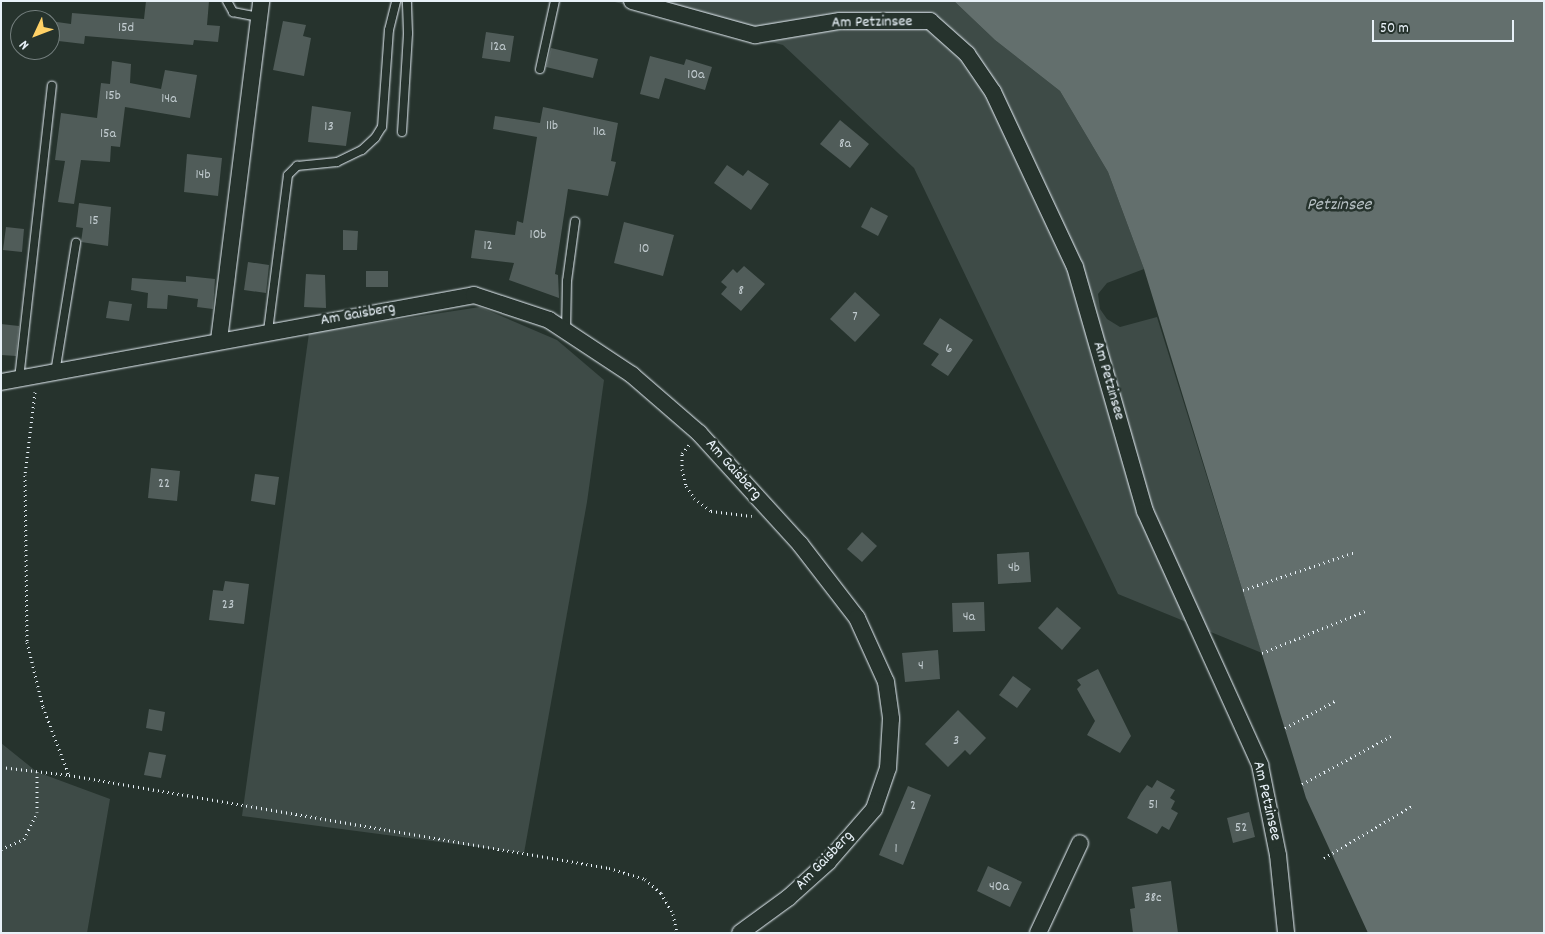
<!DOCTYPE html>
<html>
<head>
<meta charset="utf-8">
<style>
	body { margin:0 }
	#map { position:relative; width:1545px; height:934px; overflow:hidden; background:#26332d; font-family:Dekko,sans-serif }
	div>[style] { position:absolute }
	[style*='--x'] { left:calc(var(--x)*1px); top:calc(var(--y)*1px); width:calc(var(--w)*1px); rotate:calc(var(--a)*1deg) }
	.green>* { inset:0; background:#3e4b47 }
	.water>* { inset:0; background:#636f6d }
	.building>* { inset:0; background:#505c59 }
	.path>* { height:3px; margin-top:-1.5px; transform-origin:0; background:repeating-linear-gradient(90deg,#e8f1f8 0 1px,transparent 0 5px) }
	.roads { filter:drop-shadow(0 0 1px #e8f1f8) drop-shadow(0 0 1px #e8f1f8) }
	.service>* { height:8px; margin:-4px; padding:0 4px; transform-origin:4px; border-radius:4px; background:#26332d }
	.minor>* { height:16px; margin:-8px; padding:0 8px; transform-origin:8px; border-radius:8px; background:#26332d }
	span { translate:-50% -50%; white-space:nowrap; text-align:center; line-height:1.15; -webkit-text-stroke:5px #26332d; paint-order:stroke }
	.number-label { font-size:14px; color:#c2ccd0 }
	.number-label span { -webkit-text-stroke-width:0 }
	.street-label { font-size:16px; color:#e8f1f8 }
	.water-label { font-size:18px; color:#b3bdc0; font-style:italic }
	.frame { position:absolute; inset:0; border:2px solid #e8f1f8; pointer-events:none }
	.north { position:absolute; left:10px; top:10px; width:50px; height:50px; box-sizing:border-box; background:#26332d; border:1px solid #747f7e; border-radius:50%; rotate:227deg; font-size:14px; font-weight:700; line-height:20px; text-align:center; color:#e8f1f8 }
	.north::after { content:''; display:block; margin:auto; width:18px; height:22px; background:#ffd166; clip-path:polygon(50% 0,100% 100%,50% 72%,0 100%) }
	.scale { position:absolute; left:1372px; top:20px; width:142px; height:22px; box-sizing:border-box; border:2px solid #e8f1f8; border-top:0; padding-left:6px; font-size:15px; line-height:18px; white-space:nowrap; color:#e8f1f8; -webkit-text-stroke:4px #26332d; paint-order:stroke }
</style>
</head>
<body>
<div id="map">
	<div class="green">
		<div style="clip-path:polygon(611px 1px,954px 1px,995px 40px,1060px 91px,1108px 172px,1144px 269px,1107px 283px,1098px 294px,1100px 309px,1107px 319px,1120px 327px,1157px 317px,1262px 653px,1118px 594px,914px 168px,783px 45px)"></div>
		<div style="clip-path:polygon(480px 307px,557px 340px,604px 380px,587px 502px,524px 853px,242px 816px,309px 333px)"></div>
		<div style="clip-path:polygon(1px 743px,37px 772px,110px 799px,87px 933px,1px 933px)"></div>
	</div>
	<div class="water">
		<div style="clip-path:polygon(954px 1px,1544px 1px,1544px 933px,1368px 933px,1306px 798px,1144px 269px,1108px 172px,1060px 91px,995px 40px)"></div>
	</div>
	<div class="building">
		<div style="clip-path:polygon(146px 1px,209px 1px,207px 25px,220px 26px,218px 42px,194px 40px,193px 45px,85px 36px,84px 44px,50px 40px,50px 21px,71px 24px,72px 13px,144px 19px)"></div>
		<div style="clip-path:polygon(283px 21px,306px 25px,303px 36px,311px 38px,304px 76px,273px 70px)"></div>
		<div style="clip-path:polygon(486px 32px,514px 36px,510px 62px,482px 58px)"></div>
		<div style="clip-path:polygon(551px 48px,598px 59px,593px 78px,546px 67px)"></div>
		<div style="clip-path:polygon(650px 56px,684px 65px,686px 59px,712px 67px,705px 90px,665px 78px,659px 99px,640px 94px)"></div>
		<div style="clip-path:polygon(112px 61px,131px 64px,130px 83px,161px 89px,165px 70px,197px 75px,190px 118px,125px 107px,120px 147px,111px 146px,110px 162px,81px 160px,74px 204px,58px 202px,65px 161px,55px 160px,61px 113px,97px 118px,101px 83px,110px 84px)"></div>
		<div style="clip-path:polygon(312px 106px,351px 112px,346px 146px,308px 142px)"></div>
		<div style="clip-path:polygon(543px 107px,618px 123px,611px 161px,616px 162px,608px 196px,568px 189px,555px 274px,558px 275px,559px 298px,509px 280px,514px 263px,471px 258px,475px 230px,515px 235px,517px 221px,523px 223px,537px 137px,493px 129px,495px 116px,540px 123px)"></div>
		<div style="clip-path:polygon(840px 120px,869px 144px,850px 168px,820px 144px)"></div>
		<div style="clip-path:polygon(187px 154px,222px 158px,218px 196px,184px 192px)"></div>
		<div style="clip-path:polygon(727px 165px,743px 176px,748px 170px,769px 184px,751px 210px,714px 183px)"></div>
		<div style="clip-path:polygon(79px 203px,111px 207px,108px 246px,81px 242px,83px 228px,76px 227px)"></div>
		<div style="clip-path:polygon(871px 207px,888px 216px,878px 236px,861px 227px)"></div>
		<div style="clip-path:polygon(624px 222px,674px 235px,663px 276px,614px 263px)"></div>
		<div style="clip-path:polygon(6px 227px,24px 229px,22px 252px,3px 250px)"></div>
		<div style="clip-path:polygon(343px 230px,358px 231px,357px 250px,343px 250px)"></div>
		<div style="clip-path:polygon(248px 262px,269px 265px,266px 293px,244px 290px)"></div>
		<div style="clip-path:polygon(744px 266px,765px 284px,741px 311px,721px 294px,727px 287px,721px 282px,733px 269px,737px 273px)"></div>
		<div style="clip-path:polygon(366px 271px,388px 271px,388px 287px,366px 287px)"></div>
		<div style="clip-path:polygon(306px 274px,325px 275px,326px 308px,304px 307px)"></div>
		<div style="clip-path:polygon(186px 276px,215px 279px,213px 309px,197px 307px,198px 299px,168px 295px,167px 309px,147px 308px,148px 293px,131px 290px,132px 278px,186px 282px)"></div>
		<div style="clip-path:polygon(855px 292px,880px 315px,855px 342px,830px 319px)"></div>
		<div style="clip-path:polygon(109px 301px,132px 304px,129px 321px,106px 318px)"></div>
		<div style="clip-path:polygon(940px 318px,973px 340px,948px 376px,931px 365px,939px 354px,923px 344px)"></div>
		<div style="clip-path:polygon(1px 324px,19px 326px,16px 356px,1px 355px)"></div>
		<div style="clip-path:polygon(151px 468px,180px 471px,177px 501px,148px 498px)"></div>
		<div style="clip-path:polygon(255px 474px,279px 477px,275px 505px,251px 501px)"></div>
		<div style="clip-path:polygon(862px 532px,877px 546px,862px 562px,847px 549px)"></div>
		<div style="clip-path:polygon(1029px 552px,1031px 582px,998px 584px,997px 554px)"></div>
		<div style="clip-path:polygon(225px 581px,249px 584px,244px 624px,209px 620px,213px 590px,223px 591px)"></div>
		<div style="clip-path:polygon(984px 602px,985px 631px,953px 632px,952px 603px)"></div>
		<div style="clip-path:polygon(1057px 607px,1081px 628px,1062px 650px,1038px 628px)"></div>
		<div style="clip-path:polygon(938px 650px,940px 679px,905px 682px,902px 653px)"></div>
		<div style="clip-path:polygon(1098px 669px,1131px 736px,1120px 753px,1087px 735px,1095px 721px,1077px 689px,1081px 685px,1077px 680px)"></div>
		<div style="clip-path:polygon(1013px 676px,1031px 689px,1017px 708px,999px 695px)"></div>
		<div style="clip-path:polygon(149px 709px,165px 712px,162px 731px,146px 728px)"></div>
		<div style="clip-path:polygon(958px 710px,986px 738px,970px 755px,965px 750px,948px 767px,925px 744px)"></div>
		<div style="clip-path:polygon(149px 752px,166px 755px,161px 778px,144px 775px)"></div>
		<div style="clip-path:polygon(1157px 780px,1175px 790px,1170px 798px,1175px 801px,1171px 809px,1178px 813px,1169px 830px,1162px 826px,1157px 834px,1127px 818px,1141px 793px,1147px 785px,1152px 788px)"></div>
		<div style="clip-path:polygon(908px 786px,931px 795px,903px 865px,879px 855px)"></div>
		<div style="clip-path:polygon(1249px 812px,1255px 837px,1233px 843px,1227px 818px)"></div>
		<div style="clip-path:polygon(988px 866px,1022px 882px,1010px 907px,977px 891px)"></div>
		<div style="clip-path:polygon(1171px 881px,1178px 933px,1133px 933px,1130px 909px,1135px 908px,1132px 887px)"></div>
	</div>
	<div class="path">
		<div style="--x:35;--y:392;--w:84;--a:96.9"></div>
		<div style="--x:25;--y:475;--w:167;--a:89.3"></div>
		<div style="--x:27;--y:642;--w:67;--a:76.2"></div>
		<div style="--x:43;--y:707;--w:73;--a:69.1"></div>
		<div style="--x:69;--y:775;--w:548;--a:9.77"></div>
		<div style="--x:609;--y:868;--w:38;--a:17"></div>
		<div style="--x:645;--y:879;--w:21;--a:41"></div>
		<div style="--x:661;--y:893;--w:24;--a:60"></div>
		<div style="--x:673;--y:914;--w:19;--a:78"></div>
		<div style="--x:689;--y:445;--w:11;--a:128"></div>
		<div style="--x:682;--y:454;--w:15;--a:90"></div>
		<div style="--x:682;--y:469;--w:17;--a:77"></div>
		<div style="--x:686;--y:486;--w:14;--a:56"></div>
		<div style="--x:694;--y:498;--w:21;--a:37"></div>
		<div style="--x:711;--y:511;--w:41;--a:7"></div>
		<div style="--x:1243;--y:590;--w:118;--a:-18.7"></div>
		<div style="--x:1262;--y:653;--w:111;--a:-22.2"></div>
		<div style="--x:1285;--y:728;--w:57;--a:-28.4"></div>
		<div style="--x:1;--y:767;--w:68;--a:6.7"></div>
		<div style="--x:1302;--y:784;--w:101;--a:-28.3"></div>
		<div style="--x:1;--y:849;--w:25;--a:-23"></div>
		<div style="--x:24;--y:839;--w:30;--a:-64"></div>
		<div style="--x:37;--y:812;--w:40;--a:-90"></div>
		<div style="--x:1324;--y:858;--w:102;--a:-30.6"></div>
	</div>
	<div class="roads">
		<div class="service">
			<div style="--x:227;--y:1;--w:13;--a:61"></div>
			<div style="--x:233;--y:12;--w:26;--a:11"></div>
			<div style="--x:540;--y:69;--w:70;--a:-77.6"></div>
			<div style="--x:402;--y:132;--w:99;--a:-86.5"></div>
			<div style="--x:408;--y:33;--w:32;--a:-92"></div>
			<div style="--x:268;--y:331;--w:157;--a:-82.7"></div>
			<div style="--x:288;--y:175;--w:13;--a:-45"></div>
			<div style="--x:297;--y:166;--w:40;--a:-5.7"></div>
			<div style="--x:337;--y:162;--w:28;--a:-26"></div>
			<div style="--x:362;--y:150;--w:18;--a:-43"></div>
			<div style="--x:375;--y:138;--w:13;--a:-58"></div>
			<div style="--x:382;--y:127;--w:97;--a:-85.9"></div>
			<div style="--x:389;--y:30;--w:30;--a:-76"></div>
			<div style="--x:566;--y:332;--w:51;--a:-88.9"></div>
			<div style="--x:567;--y:281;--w:60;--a:-82.3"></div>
			<div style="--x:55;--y:373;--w:132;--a:-80.8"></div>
			<div style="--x:19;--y:379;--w:295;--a:-83.6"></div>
		</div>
		<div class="minor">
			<div style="--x:632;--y:1;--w:128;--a:15.5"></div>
			<div style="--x:755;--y:35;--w:86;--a:-9.4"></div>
			<div style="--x:840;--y:21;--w:90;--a:0"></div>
			<div style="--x:930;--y:21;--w:50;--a:41.7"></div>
			<div style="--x:967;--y:54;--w:46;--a:55.6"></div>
			<div style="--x:993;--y:92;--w:193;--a:64.9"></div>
			<div style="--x:1075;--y:267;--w:254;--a:74"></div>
			<div style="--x:1145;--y:511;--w:279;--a:65.6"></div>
			<div style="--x:1260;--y:765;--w:92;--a:78.7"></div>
			<div style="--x:1278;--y:855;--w:78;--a:84.1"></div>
			<div style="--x:219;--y:340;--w:342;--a:-82.9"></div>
			<div style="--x:1;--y:382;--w:481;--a:-10.4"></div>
			<div style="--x:474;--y:295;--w:79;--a:18.4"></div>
			<div style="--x:549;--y:320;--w:100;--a:33.5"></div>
			<div style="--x:632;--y:375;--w:89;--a:40.9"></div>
			<div style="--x:699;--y:433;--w:150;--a:47.7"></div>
			<div style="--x:800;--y:544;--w:93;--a:52.4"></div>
			<div style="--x:857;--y:618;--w:70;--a:65.6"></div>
			<div style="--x:886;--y:682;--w:37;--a:82"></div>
			<div style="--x:891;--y:719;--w:49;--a:93.5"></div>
			<div style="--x:888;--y:768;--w:43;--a:108.9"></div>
			<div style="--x:874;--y:809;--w:70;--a:131"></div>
			<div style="--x:828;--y:862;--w:54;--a:138"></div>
			<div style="--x:788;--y:898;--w:59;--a:143.9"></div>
			<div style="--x:1038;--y:933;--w:99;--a:-65"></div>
		</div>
	</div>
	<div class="number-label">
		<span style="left:126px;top:28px">15d</span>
		<span style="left:498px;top:47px">12a</span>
		<span style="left:696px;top:75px">10a</span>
		<span style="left:113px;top:96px">15b</span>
		<span style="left:169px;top:99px">14a</span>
		<span style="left:552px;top:126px">11b</span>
		<span style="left:329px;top:127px">13</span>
		<span style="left:599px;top:132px">11a</span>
		<span style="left:108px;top:134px">15a</span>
		<span style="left:845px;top:144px">8a</span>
		<span style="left:203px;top:175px">14b</span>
		<span style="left:94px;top:221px">15</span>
		<span style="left:538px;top:235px">10b</span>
		<span style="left:488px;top:246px">12</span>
		<span style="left:644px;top:249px">10</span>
		<span style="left:741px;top:291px">8</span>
		<span style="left:855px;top:317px">7</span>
		<span style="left:949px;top:349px">6</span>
		<span style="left:164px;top:484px">22</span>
		<span style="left:1014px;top:568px">4b</span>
		<span style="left:228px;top:605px">23</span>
		<span style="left:969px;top:617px">4a</span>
		<span style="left:921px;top:666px">4</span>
		<span style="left:956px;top:741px">3</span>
		<span style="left:1153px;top:805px">51</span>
		<span style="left:913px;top:806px">2</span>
		<span style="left:1241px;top:828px">52</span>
		<span style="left:896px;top:849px">1</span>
		<span style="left:999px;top:887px">40a</span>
		<span style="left:1153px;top:898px">38c</span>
	</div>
	<div class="street-label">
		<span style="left:872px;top:23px;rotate:-1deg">Am Petzinsee</span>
		<span style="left:358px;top:315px;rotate:-10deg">Am Gaisberg</span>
		<span style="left:1108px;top:381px;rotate:74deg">Am Petzinsee</span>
		<span style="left:733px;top:470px;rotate:48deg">Am Gaisberg</span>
		<span style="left:1266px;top:801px;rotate:77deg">Am Petzinsee</span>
		<span style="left:825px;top:861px;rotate:-46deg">Am Gaisberg</span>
	</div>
	<div class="water-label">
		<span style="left:1339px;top:206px">Petzinsee</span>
	</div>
	<div class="frame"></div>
	<div class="north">N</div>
	<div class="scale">50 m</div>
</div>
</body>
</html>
